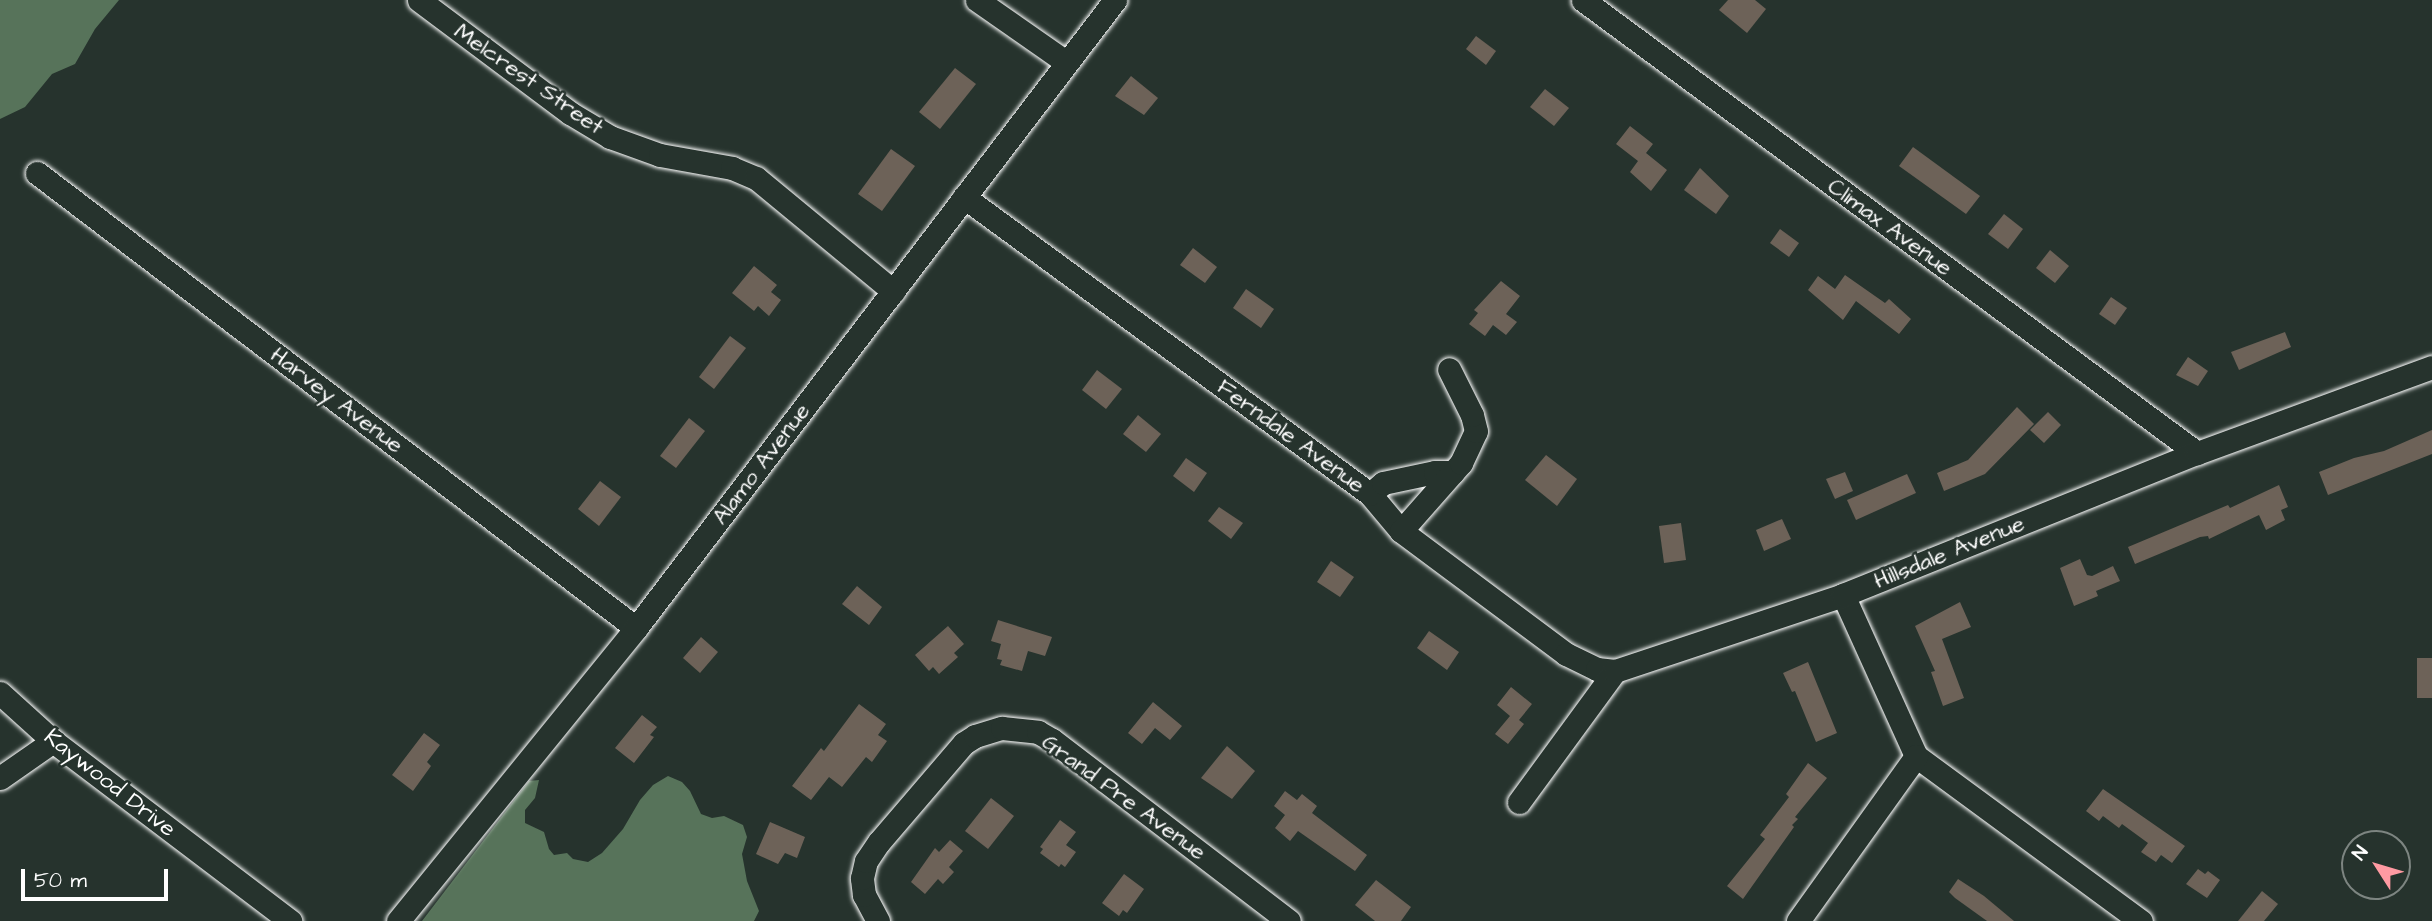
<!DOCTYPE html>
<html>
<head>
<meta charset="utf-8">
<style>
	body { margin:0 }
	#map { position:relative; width:2432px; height:921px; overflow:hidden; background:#26332d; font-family:"Architects Daughter",sans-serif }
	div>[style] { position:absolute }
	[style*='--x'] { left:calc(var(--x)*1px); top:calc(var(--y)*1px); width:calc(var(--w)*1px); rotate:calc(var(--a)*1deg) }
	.green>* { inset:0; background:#57735a }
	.building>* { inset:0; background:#6d6258 }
	.roads { filter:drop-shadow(0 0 2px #fff) drop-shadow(0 0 2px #fff) }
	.minor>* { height:23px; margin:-11.5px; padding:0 11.5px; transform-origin:11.5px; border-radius:11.5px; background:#26332d }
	span { translate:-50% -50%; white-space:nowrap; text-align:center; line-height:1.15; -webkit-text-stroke:5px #26332d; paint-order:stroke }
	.street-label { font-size:23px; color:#fff }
	.north { position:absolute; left:2341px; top:830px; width:70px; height:70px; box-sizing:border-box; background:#26332d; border:2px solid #7d8581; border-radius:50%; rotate:307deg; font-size:19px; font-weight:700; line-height:28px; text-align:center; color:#fff }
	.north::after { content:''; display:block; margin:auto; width:24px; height:32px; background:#ff9aa2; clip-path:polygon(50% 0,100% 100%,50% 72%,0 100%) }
	.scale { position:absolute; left:21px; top:869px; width:147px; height:32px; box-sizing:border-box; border:4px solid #fff; border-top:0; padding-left:9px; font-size:21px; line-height:24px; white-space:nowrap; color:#fff; -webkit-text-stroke:5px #26332d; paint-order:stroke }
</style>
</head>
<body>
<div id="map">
	<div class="green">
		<div style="clip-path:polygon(0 0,119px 0,95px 29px,75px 64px,52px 74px,25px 107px,0 119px)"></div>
		<div style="clip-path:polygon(668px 776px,682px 782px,690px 791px,701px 814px,712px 818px,724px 816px,743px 825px,747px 837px,742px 854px,747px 881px,759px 911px,754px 921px,422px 921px,529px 781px,539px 780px,535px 798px,525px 810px,525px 823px,544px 832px,549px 849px,554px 855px,567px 853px,573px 859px,588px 862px,602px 853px,623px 829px,640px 800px,653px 785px)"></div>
	</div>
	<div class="building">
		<div style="clip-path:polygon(1728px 0,1755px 0,1766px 9px,1747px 33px,1719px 10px)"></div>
		<div style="clip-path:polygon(1476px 36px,1496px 51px,1486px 65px,1466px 49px)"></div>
		<div style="clip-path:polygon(955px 68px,976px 84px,940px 129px,919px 112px)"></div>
		<div style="clip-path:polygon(1131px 76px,1158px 98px,1144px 115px,1115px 96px)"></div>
		<div style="clip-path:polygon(1545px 89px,1569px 108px,1554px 126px,1530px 107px)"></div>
		<div style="clip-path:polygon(1630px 126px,1653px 144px,1646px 153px,1667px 170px,1651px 191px,1630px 172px,1638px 161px,1616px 144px)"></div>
		<div style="clip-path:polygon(1913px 147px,1980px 196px,1966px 214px,1899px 166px)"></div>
		<div style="clip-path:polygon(891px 149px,915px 166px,882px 211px,858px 194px)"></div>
		<div style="clip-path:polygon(1700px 168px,1729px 196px,1716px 214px,1684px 190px)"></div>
		<div style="clip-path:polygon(2004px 214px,2023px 229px,2008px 249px,1988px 234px)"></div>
		<div style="clip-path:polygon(1780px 229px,1799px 243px,1789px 257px,1770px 243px)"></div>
		<div style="clip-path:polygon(1193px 248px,1217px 267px,1205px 283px,1180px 265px)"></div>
		<div style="clip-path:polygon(2050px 250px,2069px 266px,2055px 283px,2036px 268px)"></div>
		<div style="clip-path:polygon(754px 266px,777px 285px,771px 292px,781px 300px,769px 316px,758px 306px,754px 311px,732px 293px)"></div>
		<div style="clip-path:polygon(1845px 275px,1885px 303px,1889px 299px,1911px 319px,1899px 334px,1856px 301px,1843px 320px,1808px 290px,1818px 276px,1835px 289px)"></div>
		<div style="clip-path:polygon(1501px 281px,1520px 296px,1506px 314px,1517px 322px,1506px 335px,1493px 325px,1485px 336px,1469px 324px,1478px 313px,1474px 310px)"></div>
		<div style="clip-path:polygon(1246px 289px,1274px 309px,1261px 328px,1233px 308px)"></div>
		<div style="clip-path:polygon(2111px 297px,2127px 308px,2115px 325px,2099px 314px)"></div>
		<div style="clip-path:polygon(2285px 332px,2291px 347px,2239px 370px,2231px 352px)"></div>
		<div style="clip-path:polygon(730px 336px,746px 348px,714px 389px,699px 377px)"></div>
		<div style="clip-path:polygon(2188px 357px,2208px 371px,2198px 386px,2176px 375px)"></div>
		<div style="clip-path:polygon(1097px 370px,1122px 389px,1106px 409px,1082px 390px)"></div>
		<div style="clip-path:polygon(2017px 407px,2034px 424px,1985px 474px,1944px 491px,1937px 473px,1968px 460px)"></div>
		<div style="clip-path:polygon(2048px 412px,2061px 425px,2044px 443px,2030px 430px)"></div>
		<div style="clip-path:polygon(1138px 415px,1161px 434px,1146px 452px,1123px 434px)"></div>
		<div style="clip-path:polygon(689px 418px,705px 431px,676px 468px,660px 456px)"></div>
		<div style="clip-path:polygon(2432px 430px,2432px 454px,2328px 495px,2319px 472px,2354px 458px,2384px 451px)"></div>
		<div style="clip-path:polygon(1546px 455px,1577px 479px,1557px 506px,1525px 480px)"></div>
		<div style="clip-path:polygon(1186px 458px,1207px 473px,1194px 492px,1173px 476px)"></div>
		<div style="clip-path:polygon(1845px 472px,1853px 491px,1835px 499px,1826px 479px)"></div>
		<div style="clip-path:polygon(1907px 474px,1916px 493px,1856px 520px,1847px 500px)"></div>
		<div style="clip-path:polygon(600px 481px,621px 497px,599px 526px,578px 509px)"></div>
		<div style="clip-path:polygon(2279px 485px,2288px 507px,2281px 510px,2285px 520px,2266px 530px,2259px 515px,2209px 539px,2208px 536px,2200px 537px,2135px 564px,2128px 547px,2228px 505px,2230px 508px)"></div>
		<div style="clip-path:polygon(1219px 507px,1243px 523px,1231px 539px,1208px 521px)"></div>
		<div style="clip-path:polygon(1782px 519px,1791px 539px,1764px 551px,1756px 530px)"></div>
		<div style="clip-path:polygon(1681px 523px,1686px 560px,1664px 563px,1659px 526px)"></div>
		<div style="clip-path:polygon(2080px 559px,2087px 575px,2092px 576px,2113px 566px,2120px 581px,2096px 591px,2098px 596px,2074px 606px,2060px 568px)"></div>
		<div style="clip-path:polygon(1331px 561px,1354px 577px,1340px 597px,1317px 582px)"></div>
		<div style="clip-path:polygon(857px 586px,882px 607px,869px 625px,842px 604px)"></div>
		<div style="clip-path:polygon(1960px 602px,1971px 627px,1942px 639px,1964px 698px,1943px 706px,1931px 672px,1935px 671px,1915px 626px)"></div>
		<div style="clip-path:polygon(998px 620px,1052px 637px,1045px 656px,1028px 651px,1022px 671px,1000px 665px,1002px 660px,997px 659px,1001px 644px,991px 641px)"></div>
		<div style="clip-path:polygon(948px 626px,964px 644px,954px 653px,958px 657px,939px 674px,933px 667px,929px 671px,915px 655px)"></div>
		<div style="clip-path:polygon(1429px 631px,1459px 652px,1447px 670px,1417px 648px)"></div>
		<div style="clip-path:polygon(701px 637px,718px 652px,700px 673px,683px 658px)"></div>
		<div style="clip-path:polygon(2417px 658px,2432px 658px,2432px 698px,2417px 698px)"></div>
		<div style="clip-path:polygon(1808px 662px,1837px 733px,1816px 742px,1795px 691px,1792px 692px,1783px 673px)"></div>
		<div style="clip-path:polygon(1511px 687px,1532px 704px,1519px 720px,1524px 724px,1508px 744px,1495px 734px,1510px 716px,1497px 705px)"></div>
		<div style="clip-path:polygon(1153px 702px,1182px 726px,1170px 740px,1155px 728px,1142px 744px,1128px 733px)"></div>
		<div style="clip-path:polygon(859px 704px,886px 724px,878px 735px,887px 741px,872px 762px,866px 757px,842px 787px,829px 777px,811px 800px,792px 786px,821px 748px,824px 751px)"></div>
		<div style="clip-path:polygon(642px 715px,657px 727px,650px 735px,654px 737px,634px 763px,615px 748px)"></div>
		<div style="clip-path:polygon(424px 733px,440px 745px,427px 762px,431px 766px,413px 791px,392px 775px)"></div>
		<div style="clip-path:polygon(1227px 746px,1255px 771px,1232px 799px,1201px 778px)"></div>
		<div style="clip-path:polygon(1808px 763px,1827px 778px,1795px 817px,1798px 819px,1792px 825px,1794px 827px,1743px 899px,1727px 886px,1765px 839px,1760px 835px,1789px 797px,1786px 794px)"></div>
		<div style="clip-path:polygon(2103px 789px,2185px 846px,2172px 863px,2161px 855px,2156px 862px,2141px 852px,2148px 843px,2122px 824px,2119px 828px,2103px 816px,2099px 821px,2086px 811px)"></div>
		<div style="clip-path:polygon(1285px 791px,1297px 800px,1302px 794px,1317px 806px,1312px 813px,1367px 855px,1355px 871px,1298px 831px,1290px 841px,1275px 828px,1285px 815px,1274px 806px)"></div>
		<div style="clip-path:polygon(991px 798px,1014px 816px,988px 849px,965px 831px)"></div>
		<div style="clip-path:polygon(1060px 820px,1076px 832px,1066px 845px,1076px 852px,1065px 867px,1061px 864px,1059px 867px,1040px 853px,1043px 849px,1040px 847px)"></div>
		<div style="clip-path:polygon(770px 822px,805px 837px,797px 858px,785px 853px,778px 864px,756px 854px)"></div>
		<div style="clip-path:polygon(950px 840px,963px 851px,949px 867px,954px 872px,943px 884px,938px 879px,925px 894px,911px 882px,935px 848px,939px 852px)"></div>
		<div style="clip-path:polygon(2198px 869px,2205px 874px,2208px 871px,2220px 880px,2207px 898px,2186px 884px)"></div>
		<div style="clip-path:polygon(1124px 874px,1144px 889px,1127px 913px,1123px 910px,1119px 916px,1102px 903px)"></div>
		<div style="clip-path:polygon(1958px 879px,1984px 896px,2014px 921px,1987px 921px,1955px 898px,1949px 892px)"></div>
		<div style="clip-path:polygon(1376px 880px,1411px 907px,1401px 921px,1375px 921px,1355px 905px)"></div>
		<div style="clip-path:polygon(2262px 891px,2278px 904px,2264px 921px,2238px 921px)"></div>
	</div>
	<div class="roads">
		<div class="minor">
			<div style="--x:419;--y:0;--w:189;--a:36.8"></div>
			<div style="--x:570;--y:113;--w:47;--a:31"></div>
			<div style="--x:610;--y:137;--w:53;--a:19.8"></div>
			<div style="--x:660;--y:155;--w:73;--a:10.2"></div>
			<div style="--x:732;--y:168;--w:26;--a:23"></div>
			<div style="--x:756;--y:178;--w:178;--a:39.5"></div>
			<div style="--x:977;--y:0;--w:108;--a:34.9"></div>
			<div style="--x:1583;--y:0;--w:763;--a:36.42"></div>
			<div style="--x:37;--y:173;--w:752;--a:37.22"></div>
			<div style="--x:964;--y:197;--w:503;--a:36.19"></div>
			<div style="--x:1370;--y:494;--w:48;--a:50"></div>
			<div style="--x:1401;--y:531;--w:206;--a:36.7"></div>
			<div style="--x:1566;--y:654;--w:34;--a:26"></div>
			<div style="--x:1597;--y:669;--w:18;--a:6"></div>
			<div style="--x:1370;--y:494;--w:17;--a:-40"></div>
			<div style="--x:1383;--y:483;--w:53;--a:-11.9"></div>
			<div style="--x:1435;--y:472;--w:18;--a:0"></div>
			<div style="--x:1401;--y:531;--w:91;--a:-48.6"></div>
			<div style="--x:1461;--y:463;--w:35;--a:-65"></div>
			<div style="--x:1476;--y:431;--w:16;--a:-104"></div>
			<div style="--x:1472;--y:415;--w:51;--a:-116.6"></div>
			<div style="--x:1843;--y:595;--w:177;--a:65.6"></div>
			<div style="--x:1916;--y:756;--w:279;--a:36.3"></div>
			<div style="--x:0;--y:693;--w:72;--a:42.2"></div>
			<div style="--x:53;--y:741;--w:298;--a:37.2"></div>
			<div style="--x:0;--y:778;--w:65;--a:-34.9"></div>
			<div style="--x:1519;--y:802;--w:162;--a:-53.8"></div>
			<div style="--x:1615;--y:671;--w:240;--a:-18.4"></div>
			<div style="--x:1843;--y:595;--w:381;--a:-21.9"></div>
			<div style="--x:2197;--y:453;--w:250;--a:-20.1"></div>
			<div style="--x:398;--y:921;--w:377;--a:-50.9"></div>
			<div style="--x:636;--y:628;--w:790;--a:-52.67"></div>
			<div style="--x:878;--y:921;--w:30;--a:-118"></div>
			<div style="--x:864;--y:895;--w:17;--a:-97"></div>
			<div style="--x:862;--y:878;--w:17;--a:-77"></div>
			<div style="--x:866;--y:861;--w:23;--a:-56"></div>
			<div style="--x:879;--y:842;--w:130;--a:-49.4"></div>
			<div style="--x:964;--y:743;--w:13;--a:-32"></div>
			<div style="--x:975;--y:736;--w:28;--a:-17"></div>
			<div style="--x:1002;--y:728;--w:36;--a:6"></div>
			<div style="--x:1038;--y:732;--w:16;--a:30"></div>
			<div style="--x:1052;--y:740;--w:298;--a:37.4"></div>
			<div style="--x:1798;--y:921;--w:203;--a:-54.4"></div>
		</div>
	</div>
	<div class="street-label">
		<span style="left:529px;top:79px;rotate:35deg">Melcrest Street</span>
		<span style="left:1890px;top:227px;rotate:36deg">Climax Avenue</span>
		<span style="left:337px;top:400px;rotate:37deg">Harvey Avenue</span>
		<span style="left:1291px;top:436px;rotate:36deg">Ferndale Avenue</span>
		<span style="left:761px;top:464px;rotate:-53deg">Alamo Avenue</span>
		<span style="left:1949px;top:552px;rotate:-22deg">Hillsdale Avenue</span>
		<span style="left:110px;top:783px;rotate:38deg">Kaywood Drive</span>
		<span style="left:1124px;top:797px;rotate:36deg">Grand Pre Avenue</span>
	</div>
	<div class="north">N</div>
	<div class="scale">50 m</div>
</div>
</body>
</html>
